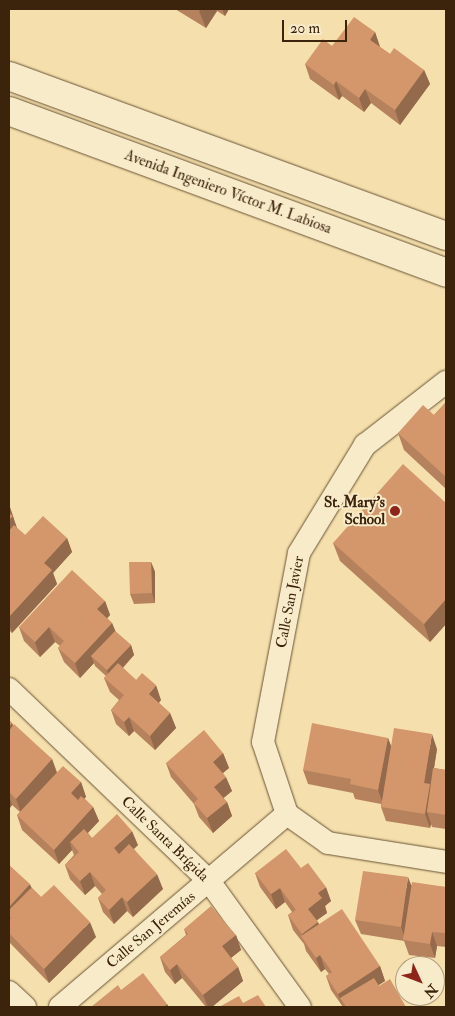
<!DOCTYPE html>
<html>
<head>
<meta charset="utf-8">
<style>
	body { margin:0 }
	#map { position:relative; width:455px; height:1016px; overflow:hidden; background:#f5e0ad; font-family:"IM FELL Double Pica",serif }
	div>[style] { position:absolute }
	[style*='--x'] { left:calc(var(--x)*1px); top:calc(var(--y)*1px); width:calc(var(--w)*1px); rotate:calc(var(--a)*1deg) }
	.roads { filter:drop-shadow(0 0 1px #6a5234) drop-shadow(0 0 1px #6a5234) }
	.street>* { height:22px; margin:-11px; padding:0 11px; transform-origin:11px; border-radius:11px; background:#f8ebca }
	.secondary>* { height:28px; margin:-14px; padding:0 14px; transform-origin:14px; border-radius:14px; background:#f8ebca }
	.wall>* { inset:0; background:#b6825d }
	.shaded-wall>* { inset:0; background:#946a4c }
	.building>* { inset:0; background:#d4976c }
	.dots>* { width:14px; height:14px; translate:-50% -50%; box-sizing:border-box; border:2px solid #f8ebca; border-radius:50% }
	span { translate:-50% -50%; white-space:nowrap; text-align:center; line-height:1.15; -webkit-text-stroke:4px #f8ebca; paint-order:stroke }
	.street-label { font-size:15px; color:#3c230c }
	.poi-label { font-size:15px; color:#3c230c; font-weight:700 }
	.right { translate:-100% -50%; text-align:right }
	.frame { position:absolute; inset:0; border:10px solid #3c230c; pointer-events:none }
	.north { position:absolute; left:395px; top:956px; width:50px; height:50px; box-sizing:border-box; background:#f8ebca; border:1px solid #ad9b7e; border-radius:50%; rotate:133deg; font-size:14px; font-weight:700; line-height:20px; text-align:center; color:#3c230c }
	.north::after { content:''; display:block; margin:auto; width:18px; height:22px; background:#8f2418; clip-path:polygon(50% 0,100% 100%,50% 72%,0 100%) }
	.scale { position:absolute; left:282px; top:20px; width:65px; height:22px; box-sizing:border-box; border:2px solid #3c230c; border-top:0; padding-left:6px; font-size:15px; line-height:18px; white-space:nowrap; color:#3c230c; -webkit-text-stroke:4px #f8ebca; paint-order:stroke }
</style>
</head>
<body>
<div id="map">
	<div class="roads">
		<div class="street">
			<div style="--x:9;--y:689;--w:277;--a:43.8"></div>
			<div style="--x:209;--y:881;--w:155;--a:54.2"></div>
			<div style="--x:287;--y:814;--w:76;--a:-108.4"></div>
			<div style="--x:263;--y:742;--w:192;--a:-79.2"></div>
			<div style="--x:299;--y:553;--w:127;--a:-58.6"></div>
			<div style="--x:365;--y:445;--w:103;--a:-37.9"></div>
			<div style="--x:287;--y:814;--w:50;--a:35.3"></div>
			<div style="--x:328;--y:843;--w:120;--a:9.1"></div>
			<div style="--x:9;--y:992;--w:22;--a:43"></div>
			<div style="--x:60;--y:1007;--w:298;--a:-40.4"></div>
		</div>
		<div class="secondary">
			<div style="--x:9;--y:76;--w:465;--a:20.1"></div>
			<div style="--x:9;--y:111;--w:466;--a:20.3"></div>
		</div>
	</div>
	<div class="wall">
		<div style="clip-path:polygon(175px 9px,229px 9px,225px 16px,217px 11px,206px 28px)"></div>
		<div style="clip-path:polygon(375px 32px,380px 47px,390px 54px,424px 70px,430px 84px,400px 125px,371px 103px,364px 112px,342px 96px,339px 100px,310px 79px,305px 64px,332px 46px)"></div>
		<div style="clip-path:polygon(446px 402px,446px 489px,404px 450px,398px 433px,434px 415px)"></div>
		<div style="clip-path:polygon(446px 503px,446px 624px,430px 642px,340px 561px,333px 543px)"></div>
		<div style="clip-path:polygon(9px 504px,17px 528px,25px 535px,67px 538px,72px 552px,53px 573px,57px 584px,12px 633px,9px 630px)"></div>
		<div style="clip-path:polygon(151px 562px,155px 572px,155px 603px,134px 604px,130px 594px)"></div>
		<div style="clip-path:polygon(105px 601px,110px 615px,107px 618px,112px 623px,115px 631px,131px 645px,134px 655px,123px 668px,136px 680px,161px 700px,159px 703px,170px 713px,176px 728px,155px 750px,134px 731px,129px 736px,116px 724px,111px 710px,119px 700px,110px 692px,104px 678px,106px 676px,95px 666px,94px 663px,80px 678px,64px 662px,58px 648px,60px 646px,55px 642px,40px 657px,24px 641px,19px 627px)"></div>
		<div style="clip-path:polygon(9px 720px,12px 723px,13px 726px,52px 759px,57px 772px,81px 782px,86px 797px,84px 798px,93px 807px,99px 821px,88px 833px,92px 838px,138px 845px,134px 849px,163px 889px,133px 917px,127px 911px,114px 924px,103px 912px,98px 898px,102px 894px,95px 886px,85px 895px,70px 879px,65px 865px,74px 855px,72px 850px,59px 864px,22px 830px,17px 815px,20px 812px,12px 805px,9px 809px)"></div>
		<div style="clip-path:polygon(388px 738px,391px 746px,437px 749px,434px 768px,446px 770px,446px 767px,446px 829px,432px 827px,431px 824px,430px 828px,386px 821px,381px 807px,381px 804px,355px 799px,353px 793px,308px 784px,303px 770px)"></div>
		<div style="clip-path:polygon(223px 753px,229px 768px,223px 773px,232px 791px,223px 798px,227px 802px,232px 816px,213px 833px,199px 817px,194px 804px,171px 777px,166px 763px)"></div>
		<div style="clip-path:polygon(9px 865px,41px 897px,96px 937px,49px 983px,9px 942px)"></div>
		<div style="clip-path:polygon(301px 868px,331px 901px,325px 906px,327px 913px,317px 920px,319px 925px,380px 966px,385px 981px,378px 985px,406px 1007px,343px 1007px,331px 990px,326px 976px,329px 974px,325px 969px,321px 972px,306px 951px,304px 944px,293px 930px,288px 915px,292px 912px,285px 902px,276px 909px,260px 887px,255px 873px)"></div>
		<div style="clip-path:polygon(411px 885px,446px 887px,446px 947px,437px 946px,435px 958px,409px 955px,404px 941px,361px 934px,355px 920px)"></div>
		<div style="clip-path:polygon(184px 929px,236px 935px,241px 950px,231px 958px,238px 967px,243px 981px,212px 1007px,206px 1007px,182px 978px,175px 984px,165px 972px,160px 957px,186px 935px)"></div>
	</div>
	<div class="shaded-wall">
		<div style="clip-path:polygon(201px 9px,216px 9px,217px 11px,206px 28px,199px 11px)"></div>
		<div style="clip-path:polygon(222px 9px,229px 9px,225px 16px)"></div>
		<div style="clip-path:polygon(375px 32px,380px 47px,370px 40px)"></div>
		<div style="clip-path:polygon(424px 70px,430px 84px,400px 125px,395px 110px)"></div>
		<div style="clip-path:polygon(336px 81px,342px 96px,339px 100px,334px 85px)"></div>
		<div style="clip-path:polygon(365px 89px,371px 103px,364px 112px,359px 98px)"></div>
		<div style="clip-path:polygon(9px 505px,14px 519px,14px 520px,18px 531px,9px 540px)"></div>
		<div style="clip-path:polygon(67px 538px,72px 552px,53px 573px,57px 584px,12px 633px,9px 624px,9px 617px,44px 563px)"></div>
		<div style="clip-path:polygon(151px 562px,155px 572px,155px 603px,152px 593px)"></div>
		<div style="clip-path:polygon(446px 599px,446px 624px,430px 642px,424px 624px)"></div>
		<div style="clip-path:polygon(105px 601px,110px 615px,103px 623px,97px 609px)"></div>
		<div style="clip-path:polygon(112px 623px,118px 637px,91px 656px,94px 663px,80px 678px,75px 663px)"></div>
		<div style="clip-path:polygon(49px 627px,55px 642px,40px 657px,35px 642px)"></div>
		<div style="clip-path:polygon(131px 645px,134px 655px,110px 681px,107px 670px)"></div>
		<div style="clip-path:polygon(156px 685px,161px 700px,154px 708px,149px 694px)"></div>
		<div style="clip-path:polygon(170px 713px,176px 728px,155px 750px,150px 736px)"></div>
		<div style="clip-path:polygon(129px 717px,134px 731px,129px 736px,124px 722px)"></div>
		<div style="clip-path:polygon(12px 723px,17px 737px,9px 746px,9px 726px)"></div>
		<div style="clip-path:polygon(432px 734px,437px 749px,427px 812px,431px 824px,430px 828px,425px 814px,424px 783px)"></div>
		<div style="clip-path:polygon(388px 738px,393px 752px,383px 804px,378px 790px)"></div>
		<div style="clip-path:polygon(223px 753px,229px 768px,219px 776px,213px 762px)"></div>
		<div style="clip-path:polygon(52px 759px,57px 774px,21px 813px,16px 799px)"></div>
		<div style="clip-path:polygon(226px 777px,232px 791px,219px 802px,214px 787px)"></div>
		<div style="clip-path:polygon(81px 782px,86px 797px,76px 807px,71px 793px)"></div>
		<div style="clip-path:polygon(9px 795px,12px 805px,9px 809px)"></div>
		<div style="clip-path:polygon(227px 802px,232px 816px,213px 833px,207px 818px)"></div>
		<div style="clip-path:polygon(93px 807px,99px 821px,74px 847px,70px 842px,72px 850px,59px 864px,54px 850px)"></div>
		<div style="clip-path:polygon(132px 831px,138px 845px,119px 862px,114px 848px)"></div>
		<div style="clip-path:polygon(90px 872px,95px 886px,85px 895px,80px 881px)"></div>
		<div style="clip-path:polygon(157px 874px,163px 889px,133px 917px,127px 902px)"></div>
		<div style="clip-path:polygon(408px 877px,414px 892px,406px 941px,401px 927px)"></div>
		<div style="clip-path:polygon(30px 884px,35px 898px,11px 918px,9px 916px,9px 907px)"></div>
		<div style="clip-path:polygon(326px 887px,331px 901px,325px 906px,327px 913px,313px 923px,308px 909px,318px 893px)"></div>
		<div style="clip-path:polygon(280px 888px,285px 902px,276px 909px,271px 894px)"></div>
		<div style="clip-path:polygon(122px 897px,127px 911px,114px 924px,109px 910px)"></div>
		<div style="clip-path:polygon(90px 922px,96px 937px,49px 983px,44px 969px)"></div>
		<div style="clip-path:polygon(318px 922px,323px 936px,305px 942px,302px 934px)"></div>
		<div style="clip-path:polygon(432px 932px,437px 946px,435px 958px,430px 944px)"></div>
		<div style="clip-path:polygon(236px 935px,241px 950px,227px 961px,222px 946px)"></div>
		<div style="clip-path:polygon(320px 955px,325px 969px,321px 972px,316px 958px)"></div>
		<div style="clip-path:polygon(177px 964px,182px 978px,175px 984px,170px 970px)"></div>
		<div style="clip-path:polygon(380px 966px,385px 981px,346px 1007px,340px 998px,343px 1007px,338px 994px)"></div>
		<div style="clip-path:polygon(238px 967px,243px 981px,212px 1007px,208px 1007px,203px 995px)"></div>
		<div style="clip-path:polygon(167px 1004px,169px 1007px,163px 1007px)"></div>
	</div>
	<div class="building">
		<div style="clip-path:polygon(354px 17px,375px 32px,370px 40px,390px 54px,394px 48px,424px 70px,395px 110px,365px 89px,359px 98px,336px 81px,334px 85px,305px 64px,323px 39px,332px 46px)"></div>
		<div style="clip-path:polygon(446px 402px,446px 477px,398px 433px,423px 405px,434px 415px)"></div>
		<div style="clip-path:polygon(403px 464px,446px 503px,446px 599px,424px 624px,333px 543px)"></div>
		<div style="clip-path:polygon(9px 513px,13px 516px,9px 520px)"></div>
		<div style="clip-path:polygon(43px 516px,67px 538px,44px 563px,52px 570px,9px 617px,9px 531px,14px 525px,25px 535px)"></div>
		<div style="clip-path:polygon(129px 562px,151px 562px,152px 593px,130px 594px)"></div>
		<div style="clip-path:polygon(72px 570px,105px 601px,97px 609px,112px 623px,75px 663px,58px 648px,64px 641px,49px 627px,35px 642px,19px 627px)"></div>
		<div style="clip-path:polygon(115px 631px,131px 645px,107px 670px,91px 656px)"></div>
		<div style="clip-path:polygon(118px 663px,136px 680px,142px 673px,156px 685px,149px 694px,170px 713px,150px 736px,129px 717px,124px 722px,111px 710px,124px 695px,104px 678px)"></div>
		<div style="clip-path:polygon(9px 720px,12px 723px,9px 726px)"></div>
		<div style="clip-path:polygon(312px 723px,388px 738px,378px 790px,350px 784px,351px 779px,303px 770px)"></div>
		<div style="clip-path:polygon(14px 724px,52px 759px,16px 799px,9px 792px,9px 731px)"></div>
		<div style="clip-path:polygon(394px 728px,432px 734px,424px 783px,430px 784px,425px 814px,381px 807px)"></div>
		<div style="clip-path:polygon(204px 730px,223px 753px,213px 762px,226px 777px,214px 787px,227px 802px,207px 818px,194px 803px,198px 799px,166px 763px)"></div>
		<div style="clip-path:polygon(63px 766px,81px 782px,71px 793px,78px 800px,81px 796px,93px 807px,54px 850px,17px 815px)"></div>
		<div style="clip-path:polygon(446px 767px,446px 815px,427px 812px,433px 768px,446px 770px)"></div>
		<div style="clip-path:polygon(117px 814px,132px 831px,114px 848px,119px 854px,129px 844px,157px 874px,127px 902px,122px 897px,109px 910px,98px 898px,106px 890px,90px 872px,80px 881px,65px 865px,79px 852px,70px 842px,84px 829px,92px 838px)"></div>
		<div style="clip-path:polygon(286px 849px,301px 868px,308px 863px,326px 887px,318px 893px,322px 898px,308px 909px,318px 922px,302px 934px,288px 915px,296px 910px,280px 888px,271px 894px,255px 873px)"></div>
		<div style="clip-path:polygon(9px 865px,30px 884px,9px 907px)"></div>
		<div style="clip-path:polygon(363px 871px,408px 877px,401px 927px,355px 920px)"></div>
		<div style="clip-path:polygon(412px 882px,446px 887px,446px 933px,432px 932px,430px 944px,403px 940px)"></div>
		<div style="clip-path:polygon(54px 885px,90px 922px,44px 969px,9px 933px,9px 921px,11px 918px,9px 916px,9px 910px,31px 888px,41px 897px)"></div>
		<div style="clip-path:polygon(211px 906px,236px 935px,222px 946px,238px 967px,203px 995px,177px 964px,170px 970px,160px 957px,188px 934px,184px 929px)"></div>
		<div style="clip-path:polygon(342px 909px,380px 966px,338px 994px,326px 976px,332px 972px,320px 955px,316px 958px,301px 936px)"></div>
		<div style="clip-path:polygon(143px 973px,167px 1004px,163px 1007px,91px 1007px,118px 985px,121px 990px)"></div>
		<div style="clip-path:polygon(374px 978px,379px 986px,390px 979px,406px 1007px,346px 1007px,340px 998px)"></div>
		<div style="clip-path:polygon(258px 995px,266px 1007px,219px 1007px,239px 996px,243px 1003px)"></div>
	</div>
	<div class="dots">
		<div style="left:395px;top:511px;background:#8f2418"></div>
	</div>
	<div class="street-label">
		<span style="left:228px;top:192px;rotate:20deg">Avenida Ingeniero Víctor M. Labiosa</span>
		<span style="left:290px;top:602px;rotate:-79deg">Calle San Javier</span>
		<span style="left:165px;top:839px;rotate:44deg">Calle Santa Brígida</span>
		<span style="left:151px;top:930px;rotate:-40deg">Calle San Jeremías</span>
	</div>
	<div class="poi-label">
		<span class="right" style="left:385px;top:511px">St. Mary's<br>School</span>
	</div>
	<div class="frame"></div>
	<div class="north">N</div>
	<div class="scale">20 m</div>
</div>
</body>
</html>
